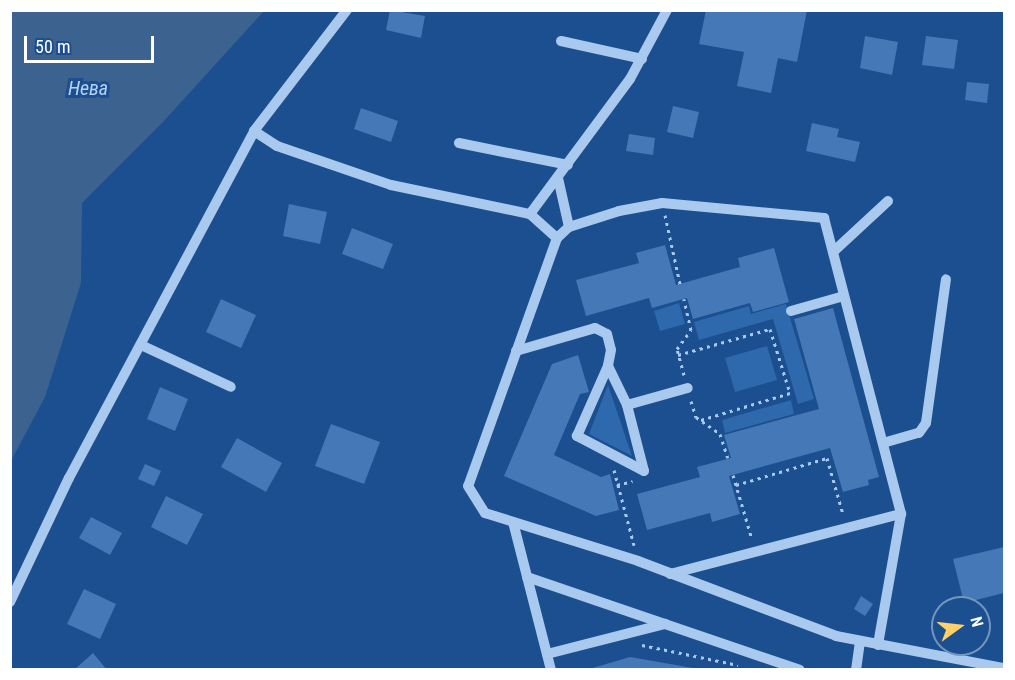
<!DOCTYPE html>
<html>
<head>
<meta charset="utf-8">
<style>
	body { margin:0 }
	#map { position:relative; width:1015px; height:680px; overflow:hidden; background:#1b4f8f; font-family:"Roboto Condensed",sans-serif }
	div>[style] { position:absolute }
	[style*='--x'] { left:calc(var(--x)*1px); top:calc(var(--y)*1px); width:calc(var(--w)*1px); rotate:calc(var(--a)*1deg) }
	.green>* { inset:0; background:#2e69ad }
	.water>* { inset:0; background:#3c6290 }
	.building>* { inset:0; background:#4478b7 }
	.path>* { height:3px; margin-top:-1.5px; transform-origin:0; background:repeating-linear-gradient(90deg,#a9c9ee 0 3px,transparent 0 7.5px) }
	.minor>* { height:10px; margin:-5px; padding:0 5px; transform-origin:5px; border-radius:5px; background:#a9c9ee }
	span { translate:-50% -50%; white-space:nowrap; text-align:center; line-height:1.15; -webkit-text-stroke:6px #1b4f8f; paint-order:stroke }
	.water-label { font-size:20px; color:#b5d3f5; font-style:italic }
	.frame { position:absolute; inset:0; border:12px solid #fff; pointer-events:none }
	.north { position:absolute; left:931px; top:596px; width:60px; height:60px; box-sizing:border-box; background:#1b4f8f; border:2px solid #7695bc; border-radius:50%; rotate:75deg; font-size:16px; font-weight:700; line-height:24px; text-align:center; color:#fff }
	.north::after { content:''; display:block; margin:auto; width:21px; height:27px; background:#ffd166; clip-path:polygon(50% 0,100% 100%,50% 72%,0 100%) }
	.scale { position:absolute; left:24px; top:36px; width:130px; height:27px; box-sizing:border-box; border:3px solid #fff; border-top:0; padding-left:8px; font-size:18px; line-height:21px; white-space:nowrap; color:#fff; -webkit-text-stroke:4px #1b4f8f; paint-order:stroke }
</style>
</head>
<body>
<div id="map">
	<div class="green">
		<div style="clip-path:polygon(679px 303px,685px 324px,660px 331px,654px 311px)"></div>
		<div style="clip-path:polygon(786px 304px,814px 399px,798px 404px,773px 319px,699px 340px,694px 322px,749px 306px,751px 314px)"></div>
		<div style="clip-path:polygon(767px 346px,777px 380px,735px 392px,725px 358px)"></div>
		<div style="clip-path:polygon(608px 385px,632px 456px,589px 434px)"></div>
		<div style="clip-path:polygon(791px 400px,794px 414px,725px 433px,722px 420px)"></div>
	</div>
	<div class="water">
		<div style="clip-path:polygon(11px 10px,264px 11px,163px 122px,82px 203px,81px 283px,45px 397px,11px 461px)"></div>
	</div>
	<div class="building">
		<div style="clip-path:polygon(390px 10px,425px 16px,421px 38px,386px 30px)"></div>
		<div style="clip-path:polygon(706px 10px,807px 10px,797px 62px,778px 58px,771px 93px,737px 86px,744px 52px,699px 44px)"></div>
		<div style="clip-path:polygon(865px 36px,898px 42px,892px 75px,860px 68px)"></div>
		<div style="clip-path:polygon(926px 36px,958px 40px,954px 69px,922px 65px)"></div>
		<div style="clip-path:polygon(967px 82px,989px 84px,987px 103px,965px 100px)"></div>
		<div style="clip-path:polygon(673px 106px,699px 112px,693px 138px,667px 132px)"></div>
		<div style="clip-path:polygon(361px 108px,398px 121px,391px 142px,354px 129px)"></div>
		<div style="clip-path:polygon(812px 123px,839px 129px,837px 137px,860px 142px,855px 162px,806px 151px)"></div>
		<div style="clip-path:polygon(629px 134px,655px 138px,653px 155px,626px 151px)"></div>
		<div style="clip-path:polygon(289px 204px,327px 212px,320px 244px,283px 236px)"></div>
		<div style="clip-path:polygon(352px 228px,393px 244px,383px 269px,342px 254px)"></div>
		<div style="clip-path:polygon(665px 245px,676px 285px,740px 267px,738px 258px,774px 248px,789px 302px,753px 312px,750px 303px,693px 319px,687px 298px,652px 308px,649px 298px,586px 316px,576px 280px,639px 263px,636px 253px)"></div>
		<div style="clip-path:polygon(221px 299px,256px 315px,241px 348px,206px 332px)"></div>
		<div style="clip-path:polygon(833px 308px,879px 477px,868px 480px,869px 485px,843px 492px,830px 448px,729px 476px,740px 514px,712px 522px,710px 513px,647px 530px,637px 494px,700px 477px,697px 467px,731px 458px,724px 435px,819px 409px,794px 319px)"></div>
		<div style="clip-path:polygon(578px 355px,589px 392px,580px 394px,554px 455px,601px 477px,610px 474px,619px 510px,596px 516px,504px 476px,552px 364px)"></div>
		<div style="clip-path:polygon(160px 387px,188px 399px,175px 431px,147px 419px)"></div>
		<div style="clip-path:polygon(331px 424px,380px 442px,364px 484px,315px 466px)"></div>
		<div style="clip-path:polygon(237px 438px,282px 463px,266px 492px,221px 467px)"></div>
		<div style="clip-path:polygon(145px 464px,161px 471px,154px 486px,138px 479px)"></div>
		<div style="clip-path:polygon(166px 496px,203px 514px,187px 545px,151px 527px)"></div>
		<div style="clip-path:polygon(91px 517px,122px 533px,110px 555px,79px 538px)"></div>
		<div style="clip-path:polygon(1004px 547px,1004px 593px,964px 603px,953px 559px)"></div>
		<div style="clip-path:polygon(84px 589px,116px 604px,100px 639px,67px 624px)"></div>
		<div style="clip-path:polygon(861px 596px,873px 604px,865px 616px,854px 609px)"></div>
		<div style="clip-path:polygon(93px 653px,107px 670px,74px 670px)"></div>
		<div style="clip-path:polygon(630px 657px,693px 668px,692px 670px,586px 670px)"></div>
	</div>
	<div class="path">
		<div style="--x:665;--y:215;--w:71;--a:77.7"></div>
		<div style="--x:678;--y:355;--w:96;--a:-15.8"></div>
		<div style="--x:770;--y:329;--w:67;--a:72.6"></div>
		<div style="--x:790;--y:393;--w:93;--a:163.1"></div>
		<div style="--x:684;--y:375;--w:27;--a:-105"></div>
		<div style="--x:677;--y:349;--w:24;--a:-54"></div>
		<div style="--x:691;--y:330;--w:32;--a:-103"></div>
		<div style="--x:691;--y:401;--w:17;--a:73"></div>
		<div style="--x:696;--y:417;--w:29;--a:35"></div>
		<div style="--x:720;--y:434;--w:25;--a:72"></div>
		<div style="--x:614;--y:470;--w:78;--a:75.1"></div>
		<div style="--x:733;--y:475;--w:67;--a:73.5"></div>
		<div style="--x:617;--y:485;--w:16;--a:-14"></div>
		<div style="--x:736;--y:485;--w:95;--a:-16.5"></div>
		<div style="--x:827;--y:458;--w:58;--a:74.1"></div>
		<div style="--x:642;--y:645;--w:98;--a:11.8"></div>
	</div>
	<div class="minor">
		<div style="--x:561;--y:41;--w:83;--a:12.5"></div>
		<div style="--x:254;--y:131;--w:27;--a:33"></div>
		<div style="--x:277;--y:146;--w:120;--a:18.9"></div>
		<div style="--x:391;--y:185;--w:142;--a:11.8"></div>
		<div style="--x:530;--y:214;--w:168;--a:-53.5"></div>
		<div style="--x:630;--y:79;--w:78;--a:-61.8"></div>
		<div style="--x:459;--y:143;--w:111;--a:11.4"></div>
		<div style="--x:558;--y:178;--w:50;--a:77.3"></div>
		<div style="--x:530;--y:214;--w:36;--a:42"></div>
		<div style="--x:557;--y:238;--w:16;--a:-43"></div>
		<div style="--x:569;--y:227;--w:52;--a:-17.7"></div>
		<div style="--x:619;--y:211;--w:44;--a:-10.5"></div>
		<div style="--x:662;--y:203;--w:163;--a:5.3"></div>
		<div style="--x:824;--y:218;--w:306;--a:75.4"></div>
		<div style="--x:901;--y:514;--w:133;--a:100"></div>
		<div style="--x:557;--y:238;--w:263;--a:109.7"></div>
		<div style="--x:468;--y:486;--w:32;--a:58"></div>
		<div style="--x:485;--y:513;--w:160;--a:17.4"></div>
		<div style="--x:638;--y:561;--w:212;--a:20.7"></div>
		<div style="--x:836;--y:636;--w:171;--a:10.8"></div>
		<div style="--x:833;--y:252;--w:75;--a:-42.8"></div>
		<div style="--x:791;--y:311;--w:55;--a:-15.8"></div>
		<div style="--x:141;--y:345;--w:99;--a:25"></div>
		<div style="--x:516;--y:351;--w:82;--a:-16.2"></div>
		<div style="--x:595;--y:328;--w:13;--a:27"></div>
		<div style="--x:607;--y:334;--w:16;--a:76"></div>
		<div style="--x:611;--y:350;--w:16;--a:101"></div>
		<div style="--x:608;--y:366;--w:43;--a:64"></div>
		<div style="--x:627;--y:405;--w:68;--a:75.6"></div>
		<div style="--x:644;--y:471;--w:76;--a:-152.4"></div>
		<div style="--x:577;--y:436;--w:77;--a:-66.1"></div>
		<div style="--x:627;--y:405;--w:63;--a:-15.6"></div>
		<div style="--x:883;--y:443;--w:37;--a:-16"></div>
		<div style="--x:919;--y:433;--w:12;--a:-55"></div>
		<div style="--x:926;--y:423;--w:145;--a:-82.1"></div>
		<div style="--x:513;--y:522;--w:153;--a:75.6"></div>
		<div style="--x:670;--y:574;--w:239;--a:-14.6"></div>
		<div style="--x:527;--y:577;--w:288;--a:18.8"></div>
		<div style="--x:10;--y:602;--w:137;--a:-64.6"></div>
		<div style="--x:69;--y:478;--w:393;--a:-61.9"></div>
		<div style="--x:254;--y:131;--w:153;--a:-52.5"></div>
		<div style="--x:547;--y:654;--w:122;--a:-14.3"></div>
		<div style="--x:856;--y:670;--w:28;--a:-82"></div>
	</div>
	<div class="water-label">
		<span style="left:88px;top:88px">Нева</span>
	</div>
	<div class="frame"></div>
	<div class="north">N</div>
	<div class="scale">50 m</div>
</div>
</body>
</html>
